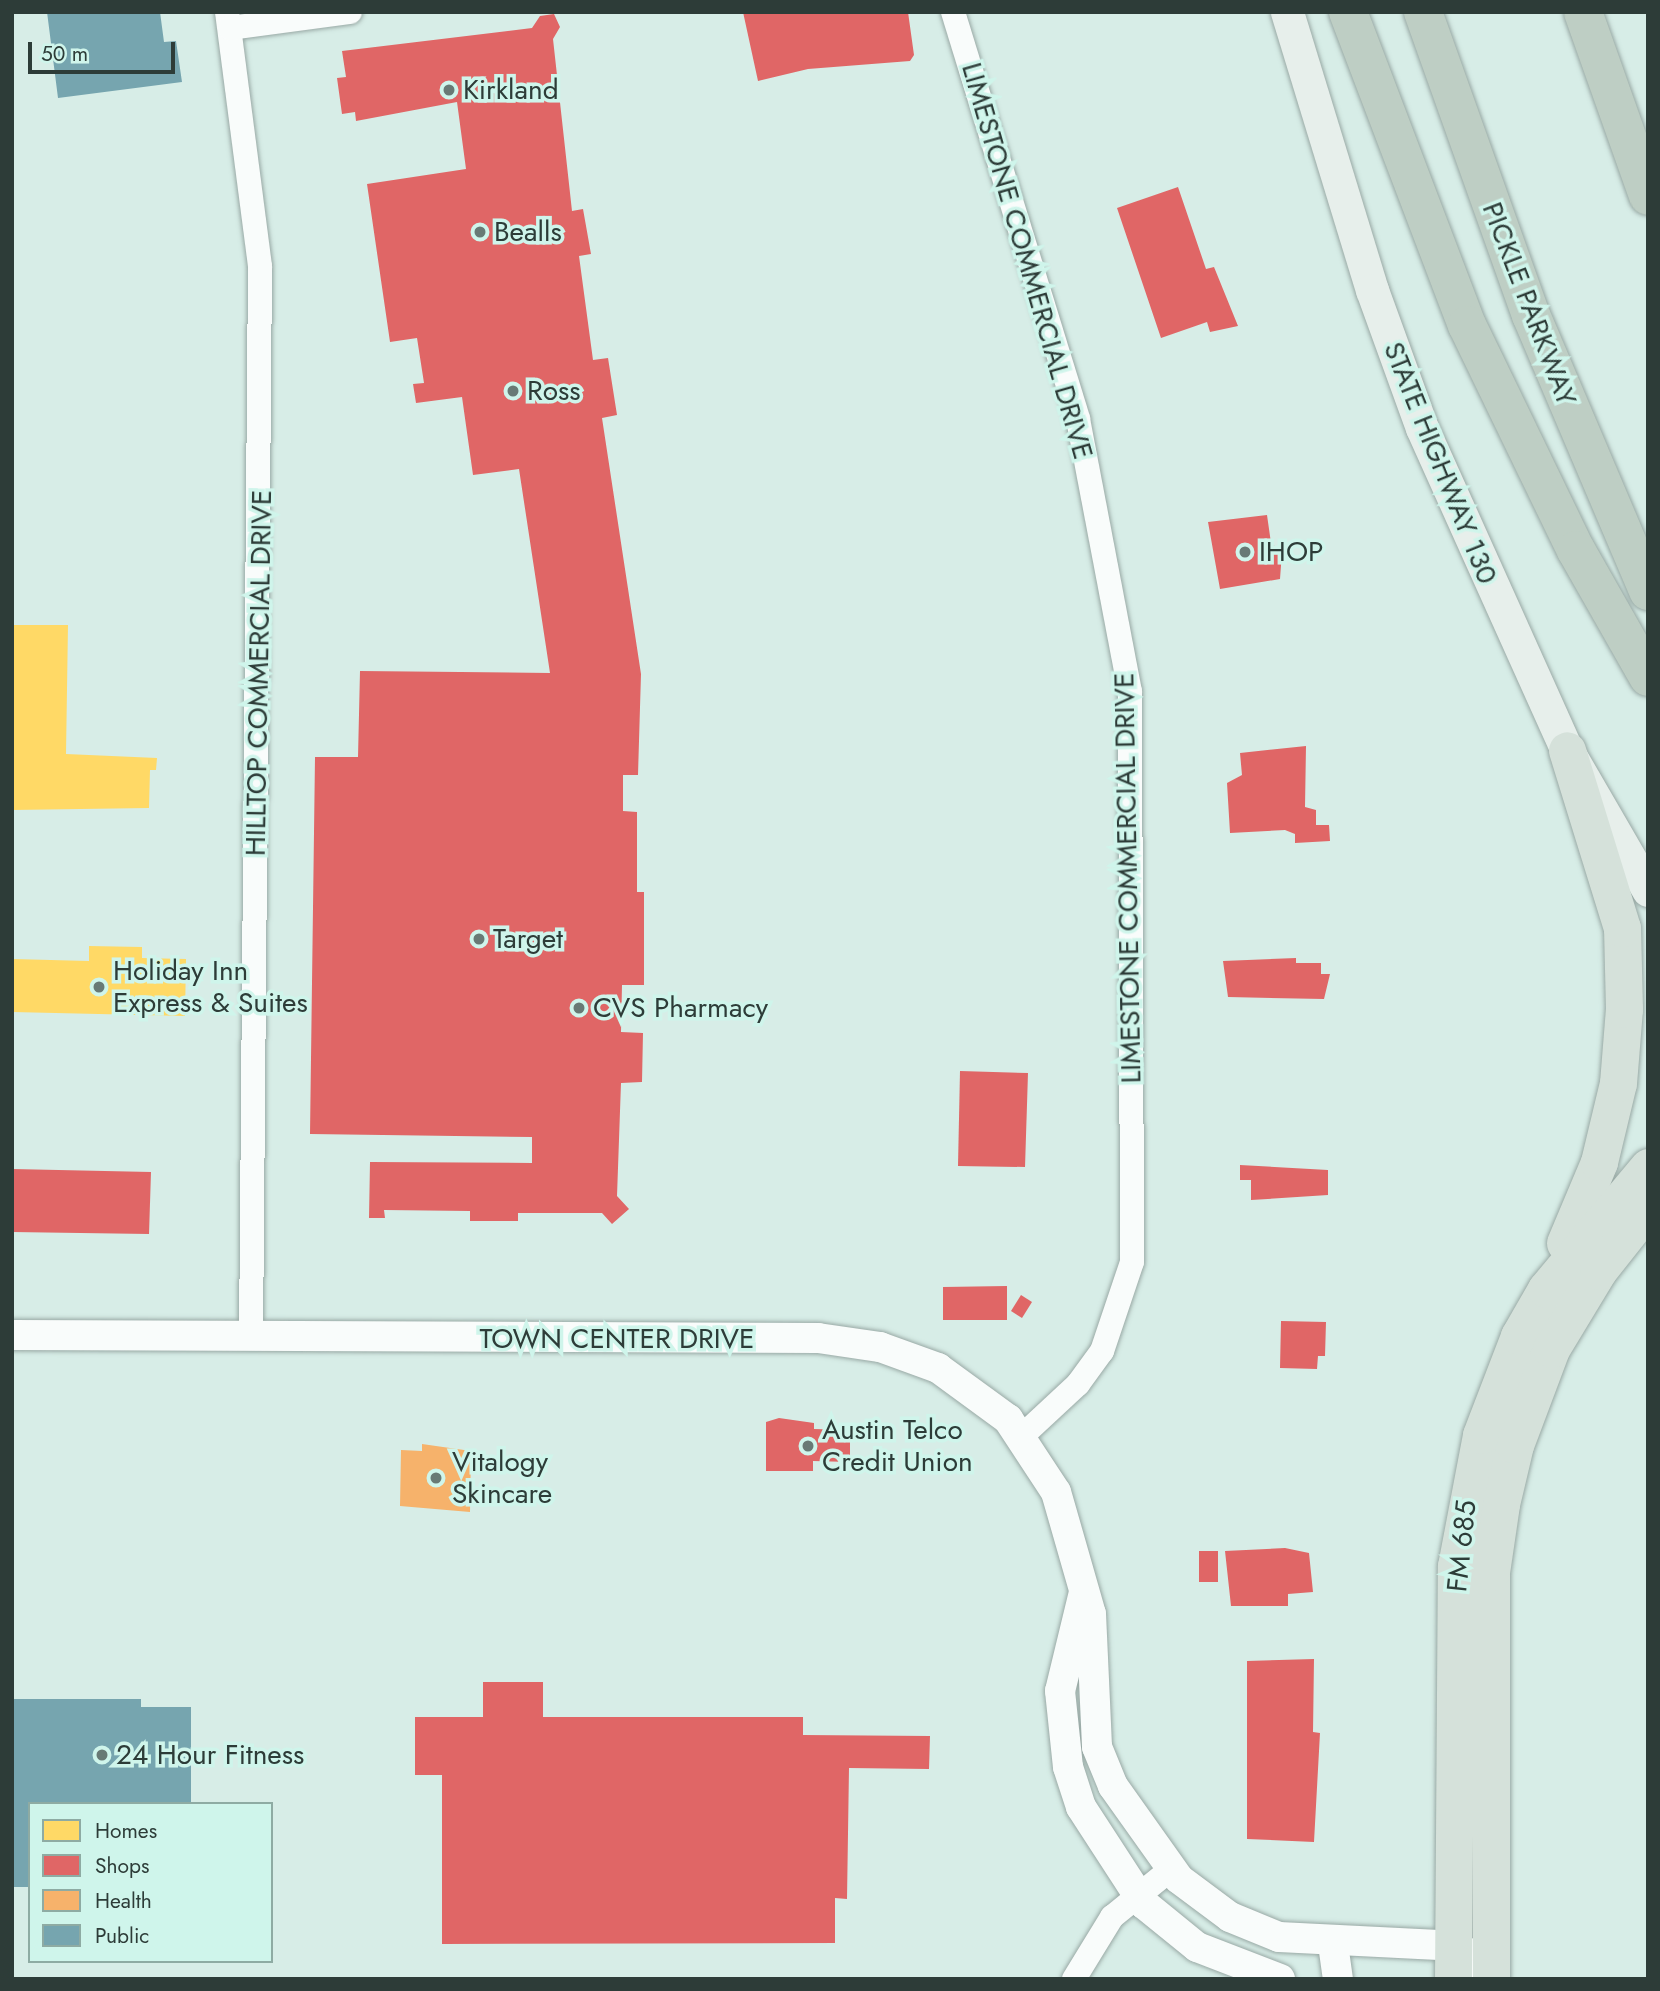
<!DOCTYPE html>
<html>
<head>
<meta charset="utf-8">
<style>
	body { margin:0 }
	#map { position:relative; width:1660px; height:1991px; overflow:hidden; background:#d7ede7; font-family:Jost,sans-serif }
	div>[style] { position:absolute }
	[style*='--x'] { left:calc(var(--x)*1px); top:calc(var(--y)*1px); width:calc(var(--w)*1px); rotate:calc(var(--a)*1deg) }
	.homes>* { inset:0; background:#ffd966 }
	.shops>* { inset:0; background:#e06666 }
	.health>* { inset:0; background:#f6b26b }
	.public>* { inset:0; background:#76a5af }
	.roads { filter:drop-shadow(0 0 2px #99a9a5) drop-shadow(0 0 2px #99a9a5) }
	.minor>* { height:24px; margin:-12px; padding:0 12px; transform-origin:12px; border-radius:12px; background:#f9fcfb }
	.tertiary>* { height:30px; margin:-15px; padding:0 15px; transform-origin:15px; border-radius:15px; background:#f9fcfb }
	.secondary>* { height:33px; margin:-16.5px; padding:0 16.5px; transform-origin:16.5px; border-radius:16.5px; background:#e7efeb }
	.primary>* { height:37px; margin:-18.5px; padding:0 18.5px; transform-origin:18.5px; border-radius:18.5px; background:#d5e1da }
	.motorway>* { height:38px; margin:-19px; padding:0 19px; transform-origin:19px; border-radius:19px; background:#becec4 }
	.dots>* { width:19px; height:19px; translate:-50% -50%; box-sizing:border-box; border:4px solid #cff5eb; border-radius:50% }
	span { translate:-50% -50%; white-space:nowrap; text-align:center; line-height:1.15; -webkit-text-stroke:7px #cff5eb; paint-order:stroke }
	.poi-label { font-size:28px; color:#2d3c38 }
	.left { translate:0 -50%; text-align:left }
	.street-label { font-size:28px; color:#2d3c38 }
	.frame { position:absolute; inset:0; border:14px solid #2d3c38; pointer-events:none }
	.legend { position:absolute; left:28px; top:1802px; width:245px; height:161px; box-sizing:border-box; background:#cff5eb; border:2px solid #8eaba3; margin:0; padding:9px 12px; list-style:none; font-size:21px; color:#2d3c38 }
	.legend li { display:flex; align-items:center; gap:14px; height:35px }
	.legend b { width:35px; border:2px solid #8eaba3 }
	.scale { position:absolute; left:28px; top:42px; width:147px; height:32px; box-sizing:border-box; border:4px solid #2d3c38; border-top:0; padding-left:9px; font-size:21px; line-height:24px; white-space:nowrap; color:#2d3c38; -webkit-text-stroke:5px #cff5eb; paint-order:stroke }
</style>
</head>
<body>
<div id="map">
	<div class="homes">
		<div style="clip-path:polygon(12px 625px,68px 625px,66px 754px,157px 758px,156px 770px,150px 770px,149px 808px,12px 810px)"></div>
		<div style="clip-path:polygon(89px 946px,142px 947px,142px 958px,186px 959px,185px 1016px,12px 1012px,12px 959px,89px 961px)"></div>
	</div>
	<div class="shops">
		<div style="clip-path:polygon(743px 12px,908px 12px,914px 55px,910px 61px,808px 69px,758px 81px)"></div>
		<div style="clip-path:polygon(554px 14px,560px 27px,553px 39px,572px 211px,583px 209px,591px 254px,579px 256px,593px 360px,608px 358px,617px 415px,602px 418px,641px 674px,638px 775px,623px 775px,623px 811px,637px 812px,637px 892px,644px 892px,644px 985px,622px 985px,621px 1032px,643px 1033px,642px 1082px,621px 1083px,617px 1196px,629px 1209px,612px 1224px,602px 1213px,518px 1213px,518px 1221px,470px 1221px,470px 1211px,384px 1210px,385px 1218px,369px 1218px,370px 1162px,532px 1163px,532px 1137px,310px 1134px,315px 757px,358px 757px,360px 671px,550px 673px,519px 469px,473px 475px,462px 397px,416px 403px,413px 384px,424px 383px,417px 338px,390px 342px,367px 184px,466px 169px,457px 102px,356px 121px,355px 112px,342px 114px,337px 78px,346px 77px,342px 51px,532px 28px,540px 16px)"></div>
		<div style="clip-path:polygon(1178px 187px,1206px 269px,1214px 267px,1238px 326px,1210px 332px,1207px 322px,1161px 338px,1117px 208px)"></div>
		<div style="clip-path:polygon(1267px 515px,1271px 543px,1282px 552px,1280px 579px,1220px 589px,1208px 522px)"></div>
		<div style="clip-path:polygon(1306px 746px,1305px 807px,1316px 810px,1316px 825px,1329px 825px,1330px 841px,1295px 843px,1295px 834px,1285px 830px,1230px 833px,1227px 783px,1242px 775px,1240px 753px)"></div>
		<div style="clip-path:polygon(1296px 958px,1296px 963px,1321px 963px,1321px 974px,1330px 974px,1324px 999px,1228px 997px,1223px 961px)"></div>
		<div style="clip-path:polygon(960px 1071px,1028px 1073px,1025px 1167px,958px 1166px)"></div>
		<div style="clip-path:polygon(1240px 1165px,1328px 1170px,1328px 1195px,1251px 1200px,1251px 1180px,1240px 1180px)"></div>
		<div style="clip-path:polygon(12px 1169px,151px 1172px,149px 1234px,12px 1232px)"></div>
		<div style="clip-path:polygon(1007px 1286px,1007px 1320px,943px 1320px,943px 1287px)"></div>
		<div style="clip-path:polygon(1021px 1295px,1032px 1302px,1022px 1318px,1011px 1311px)"></div>
		<div style="clip-path:polygon(1281px 1321px,1326px 1322px,1325px 1356px,1318px 1356px,1317px 1369px,1280px 1368px)"></div>
		<div style="clip-path:polygon(779px 1418px,814px 1423px,814px 1429px,850px 1430px,850px 1462px,813px 1461px,813px 1471px,766px 1471px,766px 1422px)"></div>
		<div style="clip-path:polygon(1285px 1548px,1309px 1553px,1313px 1592px,1288px 1594px,1288px 1606px,1231px 1606px,1225px 1551px)"></div>
		<div style="clip-path:polygon(1199px 1551px,1218px 1551px,1218px 1582px,1199px 1582px)"></div>
		<div style="clip-path:polygon(1314px 1659px,1313px 1732px,1320px 1733px,1314px 1842px,1247px 1839px,1247px 1661px)"></div>
		<div style="clip-path:polygon(483px 1682px,543px 1682px,543px 1717px,803px 1717px,803px 1735px,930px 1736px,929px 1769px,849px 1768px,847px 1899px,835px 1898px,835px 1943px,442px 1944px,442px 1775px,415px 1775px,415px 1717px,483px 1717px)"></div>
	</div>
	<div class="health">
		<div style="clip-path:polygon(422px 1444px,471px 1451px,470px 1512px,400px 1506px,401px 1450px,422px 1451px)"></div>
	</div>
	<div class="public">
		<div style="clip-path:polygon(47px 12px,160px 12px,164px 42px,176px 41px,182px 82px,58px 98px)"></div>
		<div style="clip-path:polygon(12px 1699px,141px 1699px,141px 1707px,191px 1707px,191px 1804px,30px 1804px,30px 1887px,12px 1887px)"></div>
	</div>
	<div class="roads">
		<div class="minor">
			<div style="--x:227;--y:12;--w:256;--a:82.6"></div>
			<div style="--x:260;--y:266;--w:1070;--a:90.48"></div>
			<div style="--x:953;--y:12;--w:426;--a:72.9"></div>
			<div style="--x:1078;--y:419;--w:277;--a:79.2"></div>
			<div style="--x:1130;--y:691;--w:571;--a:89.8"></div>
			<div style="--x:1132;--y:1262;--w:94;--a:108.6"></div>
			<div style="--x:1102;--y:1351;--w:41;--a:126"></div>
			<div style="--x:1078;--y:1384;--w:76;--a:137.1"></div>
			<div style="--x:230;--y:28;--w:121;--a:-7.6"></div>
			<div style="--x:1074;--y:1979;--w:73;--a:-58.5"></div>
			<div style="--x:1112;--y:1917;--w:76;--a:-39.1"></div>
		</div>
		<div class="tertiary">
			<div style="--x:12;--y:1335;--w:806;--a:0.21"></div>
			<div style="--x:818;--y:1338;--w:63;--a:8.3"></div>
			<div style="--x:880;--y:1347;--w:62;--a:19.9"></div>
			<div style="--x:938;--y:1368;--w:87;--a:36.1"></div>
			<div style="--x:1008;--y:1419;--w:87;--a:56.7"></div>
			<div style="--x:1056;--y:1492;--w:127;--a:74"></div>
			<div style="--x:1091;--y:1614;--w:133;--a:87.4"></div>
			<div style="--x:1097;--y:1747;--w:42;--a:67.7"></div>
			<div style="--x:1113;--y:1786;--w:114;--a:54.6"></div>
			<div style="--x:1179;--y:1879;--w:64;--a:36.7"></div>
			<div style="--x:1230;--y:1917;--w:53;--a:22.2"></div>
			<div style="--x:1279;--y:1937;--w:175;--a:2.9"></div>
			<div style="--x:1454;--y:1946;--w:41;--a:25.9"></div>
			<div style="--x:1491;--y:1964;--w:27;--a:146"></div>
			<div style="--x:1084;--y:1592;--w:102;--a:103.6"></div>
			<div style="--x:1060;--y:1691;--w:76;--a:84"></div>
			<div style="--x:1068;--y:1767;--w:42;--a:72"></div>
			<div style="--x:1081;--y:1807;--w:116;--a:57"></div>
			<div style="--x:1144;--y:1904;--w:68;--a:39.1"></div>
			<div style="--x:1197;--y:1947;--w:89;--a:21.1"></div>
			<div style="--x:1333;--y:1944;--w:35;--a:82"></div>
		</div>
		<div class="secondary">
			<div style="--x:1287;--y:12;--w:291;--a:73"></div>
			<div style="--x:1372;--y:290;--w:147;--a:70.1"></div>
			<div style="--x:1422;--y:428;--w:353;--a:65.8"></div>
			<div style="--x:1567;--y:750;--w:162;--a:59.9"></div>
		</div>
		<div class="primary">
			<div style="--x:1565;--y:1243;--w:88;--a:-67.2"></div>
			<div style="--x:1599;--y:1162;--w:81;--a:-76.5"></div>
			<div style="--x:1618;--y:1083;--w:74;--a:-85.4"></div>
			<div style="--x:1624;--y:1009;--w:81;--a:-91.4"></div>
			<div style="--x:1622;--y:928;--w:186;--a:-107.2"></div>
			<div style="--x:1453;--y:1979;--w:413;--a:-89.6"></div>
			<div style="--x:1456;--y:1566;--w:133;--a:-79.2"></div>
			<div style="--x:1481;--y:1435;--w:106;--a:-69"></div>
			<div style="--x:1519;--y:1336;--w:54;--a:-60.1"></div>
			<div style="--x:1546;--y:1289;--w:159;--a:-50.1"></div>
			<div style="--x:1491;--y:1979;--w:407;--a:-90"></div>
			<div style="--x:1491;--y:1572;--w:69;--a:-81.6"></div>
			<div style="--x:1501;--y:1504;--w:61;--a:-76.7"></div>
			<div style="--x:1515;--y:1445;--w:103;--a:-69.4"></div>
			<div style="--x:1551;--y:1349;--w:91;--a:-58.9"></div>
			<div style="--x:1598;--y:1271;--w:80;--a:-51.6"></div>
		</div>
		<div class="motorway">
			<div style="--x:1348;--y:12;--w:335;--a:69.2"></div>
			<div style="--x:1467;--y:325;--w:250;--a:64.2"></div>
			<div style="--x:1576;--y:550;--w:146;--a:60.4"></div>
			<div style="--x:1423;--y:12;--w:322;--a:70.4"></div>
			<div style="--x:1531;--y:315;--w:300;--a:67"></div>
			<div style="--x:1583;--y:12;--w:195;--a:70.5"></div>
		</div>
	</div>
	<div class="dots">
		<div style="left:449px;top:90px;background:#687a75"></div>
		<div style="left:480px;top:232px;background:#687a75"></div>
		<div style="left:513px;top:391px;background:#687a75"></div>
		<div style="left:1245px;top:552px;background:#687a75"></div>
		<div style="left:479px;top:939px;background:#687a75"></div>
		<div style="left:99px;top:987px;background:#687a75"></div>
		<div style="left:579px;top:1008px;background:#687a75"></div>
		<div style="left:808px;top:1446px;background:#687a75"></div>
		<div style="left:436px;top:1478px;background:#687a75"></div>
		<div style="left:102px;top:1755px;background:#687a75"></div>
	</div>
	<div class="poi-label">
		<span class="left" style="left:463px;top:90px">Kirkland</span>
		<span class="left" style="left:494px;top:232px">Bealls</span>
		<span class="left" style="left:527px;top:391px">Ross</span>
		<span class="left" style="left:1259px;top:552px">IHOP</span>
		<span class="left" style="left:493px;top:939px">Target</span>
		<span class="left" style="left:113px;top:987px">Holiday Inn<br>Express &amp; Suites</span>
		<span class="left" style="left:593px;top:1008px">CVS Pharmacy</span>
		<span class="left" style="left:822px;top:1446px">Austin Telco<br>Credit Union</span>
		<span class="left" style="left:452px;top:1478px">Vitalogy<br>Skincare</span>
		<span class="left" style="left:116px;top:1755px">24 Hour Fitness</span>
	</div>
	<div class="street-label">
		<span style="left:1027px;top:261px;rotate:74deg">LIMESTONE COMMERCIAL DRIVE</span>
		<span style="left:1529px;top:304px;rotate:69deg">PICKLE PARKWAY</span>
		<span style="left:1440px;top:463px;rotate:68deg">STATE HIGHWAY 130</span>
		<span style="left:259px;top:673px;rotate:-89deg">HILLTOP COMMERCIAL DRIVE</span>
		<span style="left:1128px;top:878px;rotate:-91deg">LIMESTONE COMMERCIAL DRIVE</span>
		<span style="left:617px;top:1339px">TOWN CENTER DRIVE</span>
		<span style="left:1462px;top:1546px;rotate:-84deg">FM 685</span>
	</div>
	<div class="frame"></div>
	<ul class="legend">
	<li><b style="height:19px;background:#ffd966"></b>Homes</li>
	<li><b style="height:19px;background:#e06666"></b>Shops</li>
	<li><b style="height:19px;background:#f6b26b"></b>Health</li>
	<li><b style="height:19px;background:#76a5af"></b>Public</li>
	</ul>
	<div class="scale">50 m</div>
</div>
</body>
</html>
